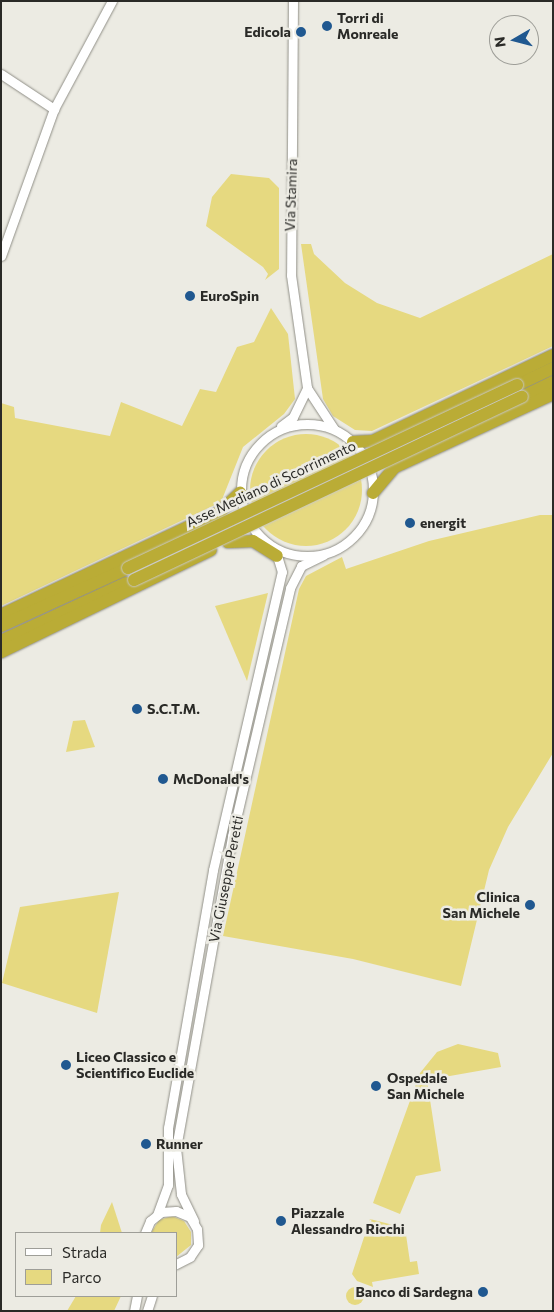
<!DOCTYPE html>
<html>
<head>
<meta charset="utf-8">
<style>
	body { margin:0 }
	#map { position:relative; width:554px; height:1312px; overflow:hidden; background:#ecebe3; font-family:Commissioner,sans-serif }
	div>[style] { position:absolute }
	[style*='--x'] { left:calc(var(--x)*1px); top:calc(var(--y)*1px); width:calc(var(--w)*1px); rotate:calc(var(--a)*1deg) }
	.green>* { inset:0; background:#e6d980 }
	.round { border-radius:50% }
	.roads { filter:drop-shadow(0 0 1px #908f87) drop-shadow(0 0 1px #908f87) }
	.tertiary>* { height:9px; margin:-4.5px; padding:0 4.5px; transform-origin:4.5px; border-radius:4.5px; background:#fff }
	.tertiary>.ring { margin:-4.5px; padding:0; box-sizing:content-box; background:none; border:9px solid #fff; border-radius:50% }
	.trunk>* { height:12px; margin:-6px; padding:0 6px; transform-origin:6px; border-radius:6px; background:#baac36 }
	.bridges { filter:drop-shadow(0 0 1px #c8c8c7) drop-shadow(0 0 1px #c8c8c7) }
	.trunk-bridge>* { height:12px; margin:-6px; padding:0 6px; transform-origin:6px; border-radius:6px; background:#baac36 }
	.dots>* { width:14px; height:14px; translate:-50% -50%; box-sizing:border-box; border:2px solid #ecebe3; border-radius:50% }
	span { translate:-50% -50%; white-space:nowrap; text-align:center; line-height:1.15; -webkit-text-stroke:5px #ecebe3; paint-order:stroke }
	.poi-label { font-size:14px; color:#2a2a27; font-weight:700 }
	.left { translate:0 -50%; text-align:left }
	.right { translate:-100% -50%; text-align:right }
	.street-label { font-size:14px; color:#2a2a27 }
	.frame { position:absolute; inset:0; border:2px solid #2a2a27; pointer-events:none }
	.legend { position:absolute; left:15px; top:1232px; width:162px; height:65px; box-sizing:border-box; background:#ecebe3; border:1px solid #9e9e98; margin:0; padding:6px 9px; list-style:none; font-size:15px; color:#2a2a27 }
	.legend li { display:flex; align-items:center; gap:10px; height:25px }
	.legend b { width:25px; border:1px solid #9e9e98 }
	.north { position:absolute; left:489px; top:15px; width:50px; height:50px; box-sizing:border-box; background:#ecebe3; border:1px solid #9e9e98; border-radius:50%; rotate:262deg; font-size:14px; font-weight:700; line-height:20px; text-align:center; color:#2a2a27 }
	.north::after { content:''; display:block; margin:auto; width:18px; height:22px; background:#205890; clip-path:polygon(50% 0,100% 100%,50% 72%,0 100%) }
</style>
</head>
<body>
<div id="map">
	<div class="green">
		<div style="clip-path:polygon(231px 174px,269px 178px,279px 188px,279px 269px,265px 280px,268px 274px,263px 267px,206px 226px,212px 197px)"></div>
		<div style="clip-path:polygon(301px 244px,311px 244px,314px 254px,345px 283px,377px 303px,420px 318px,553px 254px,553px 346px,372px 431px,355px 430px,333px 416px,323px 399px)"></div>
		<div style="clip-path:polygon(271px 308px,288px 334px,295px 399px,284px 414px,243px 447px,221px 502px,1px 606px,1px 403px,14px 407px,15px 418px,110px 436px,121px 402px,182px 426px,200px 389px,216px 392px,237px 347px,254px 342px)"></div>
		<div class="round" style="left:250px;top:434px;width:112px;height:112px"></div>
		<div style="clip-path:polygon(540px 515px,553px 515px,553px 753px,508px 827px,489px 870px,461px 986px,353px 959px,223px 936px,299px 589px,306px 576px,342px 557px,346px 569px,429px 541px)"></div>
		<div style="clip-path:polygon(268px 593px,247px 681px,215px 606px)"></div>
		<div style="clip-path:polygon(85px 720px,95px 747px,66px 752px,73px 721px)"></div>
		<div style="clip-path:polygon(119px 892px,97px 1013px,2px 983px,20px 907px)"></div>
		<div style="clip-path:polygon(458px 1044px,498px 1053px,501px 1067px,427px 1080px,441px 1171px,416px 1176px,400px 1214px,373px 1203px,420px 1073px,437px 1052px)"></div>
		<div style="clip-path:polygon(112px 1202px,122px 1233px,100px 1233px,101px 1225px)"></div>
		<div style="clip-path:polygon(172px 1216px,184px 1221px,191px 1232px,191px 1245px,176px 1257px,176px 1233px,151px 1233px,159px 1220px)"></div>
		<div style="clip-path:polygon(370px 1219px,405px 1228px,410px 1262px,417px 1261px,419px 1274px,372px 1282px,373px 1287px,357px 1281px,352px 1274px)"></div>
		<div class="round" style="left:346px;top:1287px;width:18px;height:18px"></div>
		<div style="clip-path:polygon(76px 1296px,121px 1296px,114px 1311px,67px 1311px)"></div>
	</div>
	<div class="roads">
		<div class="tertiary">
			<div style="--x:293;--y:1;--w:274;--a:90.4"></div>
			<div style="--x:291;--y:275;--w:114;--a:81.9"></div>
			<div style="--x:307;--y:388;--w:49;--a:56.6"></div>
			<div style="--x:1;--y:74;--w:64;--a:33.4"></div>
			<div style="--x:1;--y:256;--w:156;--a:-70.2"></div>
			<div style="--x:54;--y:109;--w:123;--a:-61.8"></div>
			<div class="ring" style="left:241px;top:424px;width:123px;height:123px"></div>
			<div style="--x:281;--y:426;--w:15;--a:-37"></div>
			<div style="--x:293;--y:417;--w:32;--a:-64"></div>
			<div style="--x:157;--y:1215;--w:32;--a:-70"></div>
			<div style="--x:168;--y:1185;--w:57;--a:-90"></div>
			<div style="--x:168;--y:1128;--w:262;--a:-80.1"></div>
			<div style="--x:213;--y:870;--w:306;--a:-77"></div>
			<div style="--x:282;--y:572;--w:21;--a:-107"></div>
			<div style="--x:194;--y:1221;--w:30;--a:-116"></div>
			<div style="--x:181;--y:1194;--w:46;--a:-96.2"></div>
			<div style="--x:176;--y:1148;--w:317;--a:-79.8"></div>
			<div style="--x:232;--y:836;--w:255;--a:-76.8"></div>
			<div style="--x:290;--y:588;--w:25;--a:-63"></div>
			<div style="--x:301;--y:566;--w:25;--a:-26"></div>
			<div style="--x:145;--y:1233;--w:13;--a:-67"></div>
			<div style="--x:150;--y:1221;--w:14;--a:-39"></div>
			<div style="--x:161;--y:1212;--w:15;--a:-4"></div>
			<div style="--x:176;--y:1211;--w:15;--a:23"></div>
			<div style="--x:190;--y:1217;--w:14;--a:60"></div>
			<div style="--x:197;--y:1229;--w:16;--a:86"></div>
			<div style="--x:198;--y:1245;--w:14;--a:124"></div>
			<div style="--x:190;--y:1257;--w:16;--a:153"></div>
			<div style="--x:134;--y:1311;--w:15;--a:-79"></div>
			<div style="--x:147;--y:1311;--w:16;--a:-72"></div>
		</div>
		<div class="trunk">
			<div style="--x:517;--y:385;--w:40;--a:-25"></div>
			<div style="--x:522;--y:397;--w:34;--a:-26"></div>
			<div style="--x:353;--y:442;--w:20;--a:-3"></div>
			<div style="--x:373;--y:441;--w:199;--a:-25.5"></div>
			<div style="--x:373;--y:493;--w:34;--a:-50"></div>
			<div style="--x:395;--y:467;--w:174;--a:-24.8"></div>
			<div style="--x:228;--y:542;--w:25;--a:-2"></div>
			<div style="--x:253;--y:541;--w:28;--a:32"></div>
			<div style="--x:1;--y:615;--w:242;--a:-25.2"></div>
			<div style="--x:220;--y:512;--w:28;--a:-44"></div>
			<div style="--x:1;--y:626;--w:140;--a:-24.5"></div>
			<div style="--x:1;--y:641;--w:138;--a:-24.9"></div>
			<div style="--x:1;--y:652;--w:233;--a:-25.9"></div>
		</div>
	</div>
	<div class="bridges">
		<div class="trunk-bridge">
			<div style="--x:128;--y:568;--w:430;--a:-25.2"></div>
			<div style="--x:134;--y:580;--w:429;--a:-25.3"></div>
		</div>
	</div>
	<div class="dots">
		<div style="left:327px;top:26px;background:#205890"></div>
		<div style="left:301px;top:32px;background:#205890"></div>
		<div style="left:190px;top:296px;background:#205890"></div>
		<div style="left:410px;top:523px;background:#205890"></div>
		<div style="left:137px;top:709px;background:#205890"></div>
		<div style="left:163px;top:779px;background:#205890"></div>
		<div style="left:530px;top:905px;background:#205890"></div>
		<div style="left:66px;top:1065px;background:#205890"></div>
		<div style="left:376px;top:1086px;background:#205890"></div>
		<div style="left:146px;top:1144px;background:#205890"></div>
		<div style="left:281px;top:1221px;background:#205890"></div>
		<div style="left:483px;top:1292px;background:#205890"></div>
	</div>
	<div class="poi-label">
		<span class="left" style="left:337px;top:26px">Torri di<br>Monreale</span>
		<span class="right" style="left:291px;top:32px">Edicola</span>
		<span class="left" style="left:200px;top:296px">EuroSpin</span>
		<span class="left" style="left:420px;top:523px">energit</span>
		<span class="left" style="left:147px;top:709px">S.C.T.M.</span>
		<span class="left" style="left:173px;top:779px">McDonald's</span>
		<span class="right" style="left:520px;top:905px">Clinica<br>San Michele</span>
		<span class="left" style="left:76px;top:1065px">Liceo Classico e<br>Scientifico Euclide</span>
		<span class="left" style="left:387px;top:1086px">Ospedale<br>San Michele</span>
		<span class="left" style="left:156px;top:1144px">Runner</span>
		<span class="left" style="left:291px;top:1221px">Piazzale<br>Alessandro Ricchi</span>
		<span class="right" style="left:473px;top:1292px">Banco di Sardegna</span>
	</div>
	<div class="street-label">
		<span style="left:291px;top:195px;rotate:-88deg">Via Stamira</span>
		<span style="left:271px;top:484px;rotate:-25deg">Asse Mediano di Scorrimento</span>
		<span style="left:226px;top:879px;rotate:-79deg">Via Giuseppe Peretti</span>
	</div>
	<div class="frame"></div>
	<ul class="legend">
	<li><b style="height:6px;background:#fff"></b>Strada</li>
	<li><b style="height:14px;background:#e6d980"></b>Parco</li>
	</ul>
	<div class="north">N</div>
</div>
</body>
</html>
